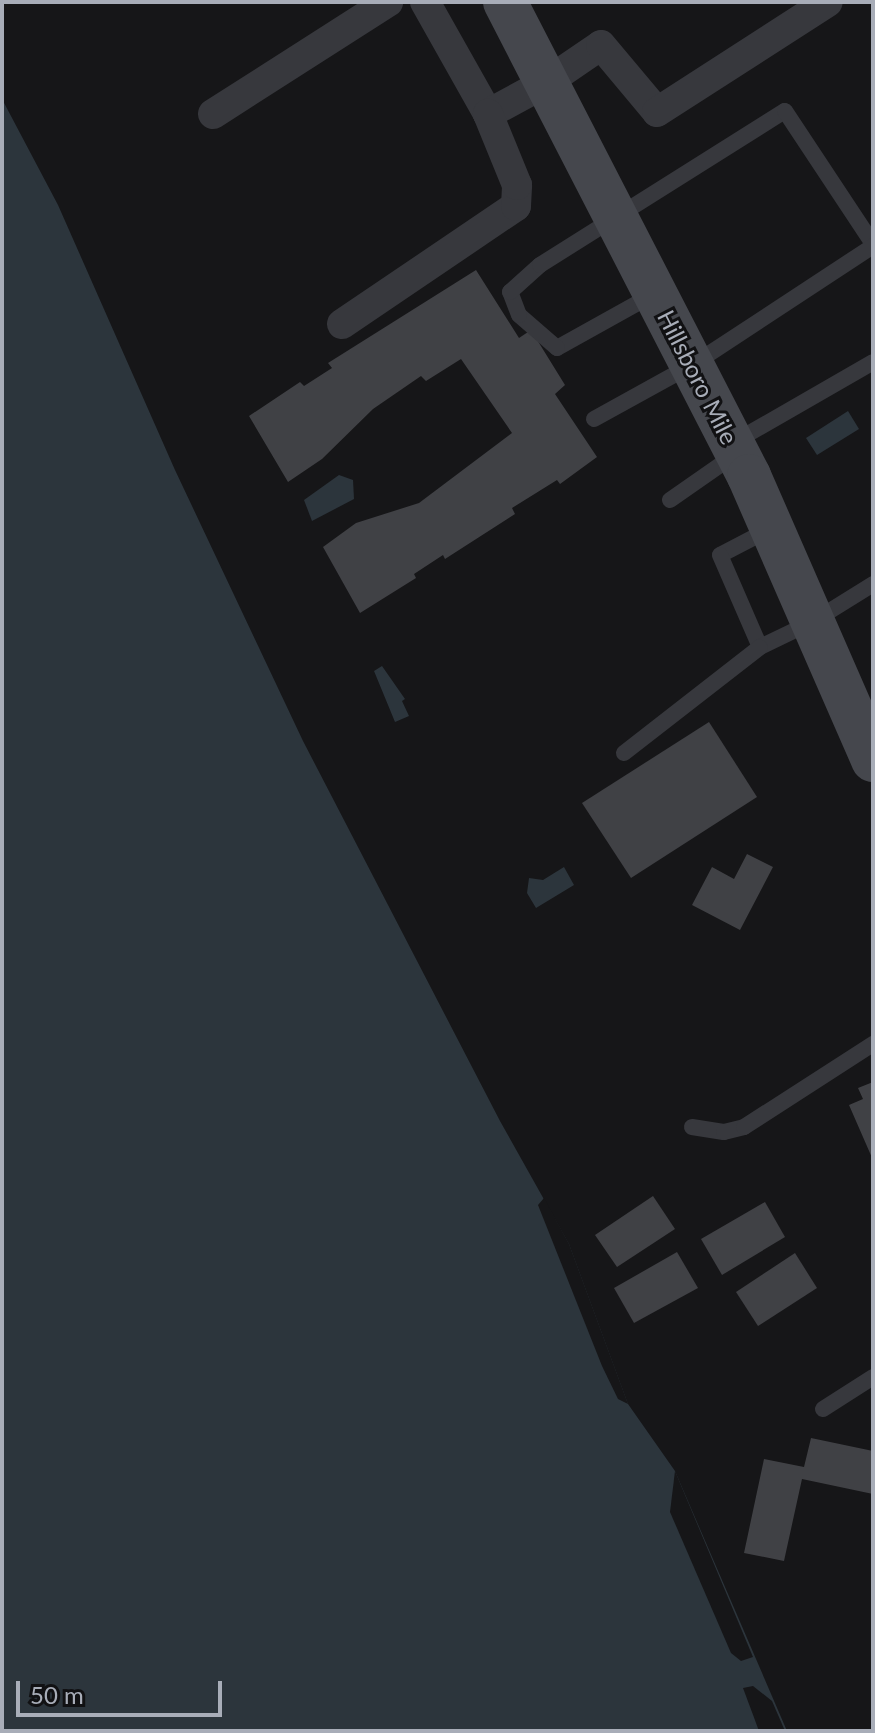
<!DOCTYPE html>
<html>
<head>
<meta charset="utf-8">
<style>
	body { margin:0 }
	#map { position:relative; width:875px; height:1733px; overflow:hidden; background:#161618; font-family:Lato,sans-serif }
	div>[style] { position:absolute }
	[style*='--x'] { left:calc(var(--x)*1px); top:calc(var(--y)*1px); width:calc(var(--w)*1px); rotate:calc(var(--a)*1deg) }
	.water>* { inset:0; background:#2c353c }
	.pier>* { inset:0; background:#161618 }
	.building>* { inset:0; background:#404145 }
	.service>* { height:16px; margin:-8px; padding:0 8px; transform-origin:8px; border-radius:8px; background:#37383d }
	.minor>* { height:30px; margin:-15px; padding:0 15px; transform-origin:15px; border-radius:15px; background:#37383d }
	.secondary>* { height:44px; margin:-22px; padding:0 22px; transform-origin:22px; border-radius:22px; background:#45474d }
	span { translate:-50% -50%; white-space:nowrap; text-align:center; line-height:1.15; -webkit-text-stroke:6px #111113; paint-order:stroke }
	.street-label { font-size:24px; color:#a8adb8 }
	.frame { position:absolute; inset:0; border:4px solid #a8adb8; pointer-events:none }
	.scale { position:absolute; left:16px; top:1681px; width:206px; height:36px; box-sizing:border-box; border:4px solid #a8adb8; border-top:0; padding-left:10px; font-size:24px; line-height:28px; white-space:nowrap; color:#a8adb8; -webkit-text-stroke:6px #111113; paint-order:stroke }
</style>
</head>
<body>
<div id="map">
	<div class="water">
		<div style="clip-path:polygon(2px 99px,58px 205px,175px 470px,303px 741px,500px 1121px,569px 1244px,628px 1404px,675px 1471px,787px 1731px,2px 1731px)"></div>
		<div style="clip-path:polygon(848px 411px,859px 429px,817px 455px,806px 438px)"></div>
		<div style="clip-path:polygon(339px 475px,353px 480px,354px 499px,312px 521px,304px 500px)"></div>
		<div style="clip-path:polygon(382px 666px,405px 699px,402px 701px,409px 716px,395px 722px,374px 671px)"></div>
		<div style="clip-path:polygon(564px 867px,574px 885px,536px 908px,527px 893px,529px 878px,543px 880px)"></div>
	</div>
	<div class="pier">
		<div style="clip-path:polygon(544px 1198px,569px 1244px,628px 1404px,618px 1399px,602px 1366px,538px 1205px)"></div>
		<div style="clip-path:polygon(675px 1471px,753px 1657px,741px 1661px,731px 1653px,670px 1512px)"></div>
		<div style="clip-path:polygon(753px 1686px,772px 1701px,785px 1731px,759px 1731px,743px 1688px)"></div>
	</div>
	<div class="building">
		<div style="clip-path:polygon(476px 270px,519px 338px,531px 330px,565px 385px,555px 394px,597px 457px,560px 484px,557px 480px,512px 508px,515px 514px,445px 559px,443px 555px,414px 574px,416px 578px,360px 613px,323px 547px,356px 523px,419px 503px,512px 433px,461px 359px,426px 381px,421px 376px,373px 409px,322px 459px,288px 482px,249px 416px,300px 382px,304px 386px,332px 368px,328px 363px)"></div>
		<div style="clip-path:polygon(709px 722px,757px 797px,631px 878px,582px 803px)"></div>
		<div style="clip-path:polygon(747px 854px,773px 867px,740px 930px,692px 905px,712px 867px,734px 879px)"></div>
		<div style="clip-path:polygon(873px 1082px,873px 1160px,849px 1105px,863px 1099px,858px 1088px)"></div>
		<div style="clip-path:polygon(653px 1196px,675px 1229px,617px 1267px,595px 1235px)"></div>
		<div style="clip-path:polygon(765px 1202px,785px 1237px,722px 1275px,701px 1239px)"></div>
		<div style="clip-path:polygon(677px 1252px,698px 1288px,634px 1323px,614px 1288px)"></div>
		<div style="clip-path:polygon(795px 1253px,817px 1288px,758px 1326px,736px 1292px)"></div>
		<div style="clip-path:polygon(811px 1438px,873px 1451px,873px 1494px,802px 1479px,784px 1561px,744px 1553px,764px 1459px,804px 1467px)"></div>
	</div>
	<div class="service">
		<div style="--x:654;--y:294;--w:111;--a:150.9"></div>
		<div style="--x:557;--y:348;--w:50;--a:-139"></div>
		<div style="--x:519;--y:315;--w:25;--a:-111"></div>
		<div style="--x:510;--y:292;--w:40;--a:-42"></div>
		<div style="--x:540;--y:265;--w:289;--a:-32.2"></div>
		<div style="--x:785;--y:111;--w:159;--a:56.5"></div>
		<div style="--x:594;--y:419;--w:112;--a:-28.9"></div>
		<div style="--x:692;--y:365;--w:217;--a:-33.3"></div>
		<div style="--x:734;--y:442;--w:160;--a:-29.9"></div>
		<div style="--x:670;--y:500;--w:80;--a:-34.9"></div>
		<div style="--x:770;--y:529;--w:56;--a:152.5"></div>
		<div style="--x:720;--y:555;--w:100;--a:66.5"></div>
		<div style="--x:760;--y:647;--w:58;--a:-25.7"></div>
		<div style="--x:812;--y:622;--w:72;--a:-31.9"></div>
		<div style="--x:624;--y:753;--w:172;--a:-37.9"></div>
		<div style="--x:692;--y:1127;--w:32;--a:9"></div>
		<div style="--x:724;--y:1132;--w:21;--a:-14"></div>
		<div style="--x:744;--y:1127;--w:153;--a:-32.8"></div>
		<div style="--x:823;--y:1409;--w:59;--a:-32.6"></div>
	</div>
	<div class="minor">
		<div style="--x:425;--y:2;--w:129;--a:60.6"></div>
		<div style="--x:488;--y:114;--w:67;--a:-28.5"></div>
		<div style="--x:547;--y:82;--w:65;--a:-34.4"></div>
		<div style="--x:601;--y:45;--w:87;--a:50.1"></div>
		<div style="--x:657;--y:112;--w:203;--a:-32.8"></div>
		<div style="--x:213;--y:114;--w:208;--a:-32.6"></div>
		<div style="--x:342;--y:324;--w:210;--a:-34.1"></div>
		<div style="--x:516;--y:206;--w:21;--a:-87"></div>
		<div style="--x:517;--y:185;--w:77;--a:-112.2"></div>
	</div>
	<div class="secondary">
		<div style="--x:505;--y:2;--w:533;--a:62.76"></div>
		<div style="--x:749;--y:476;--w:310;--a:66.4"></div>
	</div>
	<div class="street-label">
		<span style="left:698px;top:377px;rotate:63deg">Hillsboro Mile</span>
	</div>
	<div class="frame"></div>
	<div class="scale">50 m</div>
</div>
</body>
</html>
